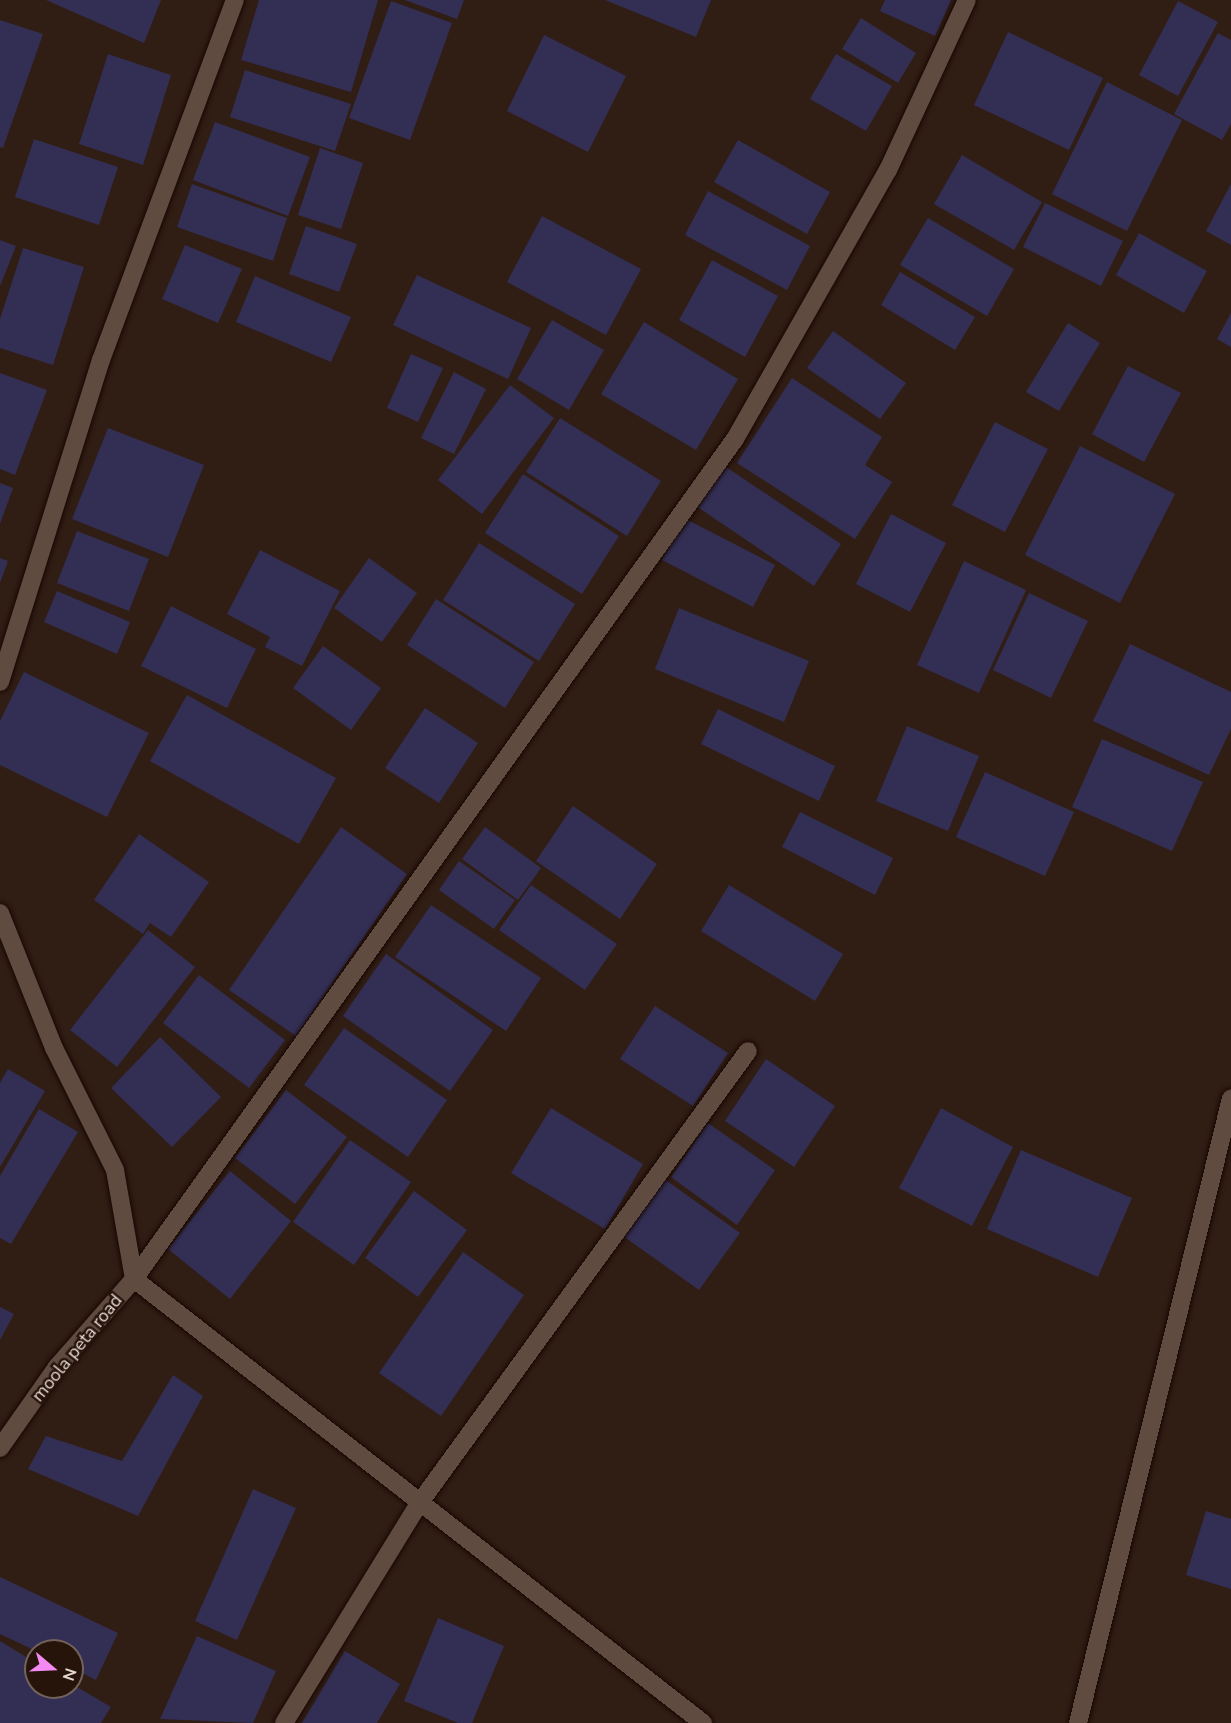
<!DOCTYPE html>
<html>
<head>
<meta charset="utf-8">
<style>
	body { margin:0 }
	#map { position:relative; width:1231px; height:1723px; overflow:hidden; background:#301d14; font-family:"Nunito Sans",sans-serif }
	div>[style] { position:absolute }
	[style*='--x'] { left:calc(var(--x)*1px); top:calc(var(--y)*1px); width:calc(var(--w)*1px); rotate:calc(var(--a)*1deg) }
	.building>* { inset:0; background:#332f54 }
	.roads { filter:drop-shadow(0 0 2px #170702) drop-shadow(0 0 2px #170702) }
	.street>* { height:18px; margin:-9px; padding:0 9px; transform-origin:9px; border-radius:9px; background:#604b41 }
	.secondary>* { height:18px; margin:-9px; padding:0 9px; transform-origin:9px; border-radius:9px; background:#604b41 }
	span { translate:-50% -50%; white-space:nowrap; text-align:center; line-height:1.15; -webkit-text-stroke:5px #26140b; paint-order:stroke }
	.street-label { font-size:18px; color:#e4d7d1 }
	.north { position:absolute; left:24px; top:1639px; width:60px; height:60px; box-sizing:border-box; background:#26140b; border:2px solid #72625a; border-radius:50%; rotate:109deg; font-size:16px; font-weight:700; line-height:24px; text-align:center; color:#e4d7d1 }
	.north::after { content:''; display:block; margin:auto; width:21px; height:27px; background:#f489f1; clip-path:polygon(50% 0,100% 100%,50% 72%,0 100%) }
</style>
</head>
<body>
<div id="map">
	<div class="building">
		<div style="clip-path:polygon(46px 0,161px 0,144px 43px)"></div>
		<div style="clip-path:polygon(259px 0,378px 0,351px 92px,241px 60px)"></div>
		<div style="clip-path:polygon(405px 0,464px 0,457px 19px)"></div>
		<div style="clip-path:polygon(605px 0,711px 0,696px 37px)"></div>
		<div style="clip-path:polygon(885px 0,951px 0,935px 36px,880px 11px)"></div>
		<div style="clip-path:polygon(391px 1px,452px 23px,410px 140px,349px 118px)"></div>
		<div style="clip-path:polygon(1178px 1px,1218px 22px,1178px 96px,1139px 75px)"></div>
		<div style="clip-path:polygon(861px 18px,916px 53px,898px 83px,842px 49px)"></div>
		<div style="clip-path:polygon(0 20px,43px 34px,3px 148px,0 147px)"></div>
		<div style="clip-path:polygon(1008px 32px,1103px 78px,1069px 150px,974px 105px)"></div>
		<div style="clip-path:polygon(1218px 33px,1231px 40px,1231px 124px,1222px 140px,1174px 114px)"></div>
		<div style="clip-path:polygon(544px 35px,626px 76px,588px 152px,507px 111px)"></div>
		<div style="clip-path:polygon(108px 54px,171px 75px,143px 165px,79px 144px)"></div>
		<div style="clip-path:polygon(836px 54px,892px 86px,866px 131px,810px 99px)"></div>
		<div style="clip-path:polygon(245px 70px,351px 104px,335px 151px,230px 117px)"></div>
		<div style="clip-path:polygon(1107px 82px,1182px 120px,1127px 231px,1052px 194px)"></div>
		<div style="clip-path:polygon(215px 122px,310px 157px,288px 216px,193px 180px)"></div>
		<div style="clip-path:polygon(34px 139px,118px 167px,99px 225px,15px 197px)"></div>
		<div style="clip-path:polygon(738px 140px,830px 192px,807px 234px,714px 182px)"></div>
		<div style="clip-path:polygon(320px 148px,363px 163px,341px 229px,298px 215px)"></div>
		<div style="clip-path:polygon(962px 155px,1042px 202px,1014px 250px,934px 204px)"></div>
		<div style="clip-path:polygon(192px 184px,287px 218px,273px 261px,177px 227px)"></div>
		<div style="clip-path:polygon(1231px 184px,1231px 245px,1206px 231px)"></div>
		<div style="clip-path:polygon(708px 191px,810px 246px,787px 290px,685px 235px)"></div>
		<div style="clip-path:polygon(1045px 203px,1123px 241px,1101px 286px,1023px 247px)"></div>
		<div style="clip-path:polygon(542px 216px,641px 269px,606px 335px,507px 282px)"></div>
		<div style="clip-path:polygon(928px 218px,1014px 269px,987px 316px,900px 265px)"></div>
		<div style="clip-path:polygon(306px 226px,357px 244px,339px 292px,289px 274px)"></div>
		<div style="clip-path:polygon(1139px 233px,1207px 271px,1184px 313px,1116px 275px)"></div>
		<div style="clip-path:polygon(0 240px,16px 246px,0 286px)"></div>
		<div style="clip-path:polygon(185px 245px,242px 269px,218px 323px,162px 299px)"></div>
		<div style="clip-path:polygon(23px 248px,84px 267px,53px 365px,0 348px,0 319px)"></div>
		<div style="clip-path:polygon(712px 260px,778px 296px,745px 357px,679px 320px)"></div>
		<div style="clip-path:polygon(900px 272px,975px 317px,955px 350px,881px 305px)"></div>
		<div style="clip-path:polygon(417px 275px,531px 328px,508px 379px,393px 325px)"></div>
		<div style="clip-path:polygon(255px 276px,351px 317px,331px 362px,236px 322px)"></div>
		<div style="clip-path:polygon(1231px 313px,1231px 347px,1217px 339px)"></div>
		<div style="clip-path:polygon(552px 320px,604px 350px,569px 410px,517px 379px)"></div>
		<div style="clip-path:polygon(644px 322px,738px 379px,696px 450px,601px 394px)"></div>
		<div style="clip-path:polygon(1068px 323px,1100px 343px,1059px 411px,1026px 392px)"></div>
		<div style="clip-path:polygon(833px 331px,906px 383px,880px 419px,807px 368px)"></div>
		<div style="clip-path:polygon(411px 354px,443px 368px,418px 422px,387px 408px)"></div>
		<div style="clip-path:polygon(1128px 366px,1181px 393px,1144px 462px,1092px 434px)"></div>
		<div style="clip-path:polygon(454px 372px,486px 389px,454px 454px,421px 438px)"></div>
		<div style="clip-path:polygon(0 373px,47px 390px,15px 475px,0 469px)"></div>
		<div style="clip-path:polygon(792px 378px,882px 437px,865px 465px,892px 482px,855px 539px,737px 463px)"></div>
		<div style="clip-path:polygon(510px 385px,554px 418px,482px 514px,438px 480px)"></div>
		<div style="clip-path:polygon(560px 418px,661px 481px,627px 536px,526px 472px)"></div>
		<div style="clip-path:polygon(995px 422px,1048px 449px,1005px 532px,952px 505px)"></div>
		<div style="clip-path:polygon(108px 428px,204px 465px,168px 557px,72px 519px)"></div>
		<div style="clip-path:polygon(1080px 446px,1175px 494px,1120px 603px,1025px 555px)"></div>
		<div style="clip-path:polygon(723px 465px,841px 544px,814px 586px,696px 506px)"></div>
		<div style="clip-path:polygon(523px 474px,619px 536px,582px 594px,485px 533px)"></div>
		<div style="clip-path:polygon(0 483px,13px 488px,0 524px)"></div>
		<div style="clip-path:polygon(891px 514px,946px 543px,910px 612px,856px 584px)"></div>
		<div style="clip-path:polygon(684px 518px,775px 565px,753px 607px,662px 560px)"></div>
		<div style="clip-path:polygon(77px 531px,149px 559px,129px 611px,57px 583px)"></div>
		<div style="clip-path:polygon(479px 543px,575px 604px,539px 661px,443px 600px)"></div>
		<div style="clip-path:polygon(260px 550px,340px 591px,302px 666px,265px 647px,270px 637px,227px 614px)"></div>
		<div style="clip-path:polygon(0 558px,8px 561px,0 583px)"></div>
		<div style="clip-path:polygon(369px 558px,417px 593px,382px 642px,334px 608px)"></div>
		<div style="clip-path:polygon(964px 561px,1026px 590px,979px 693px,917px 665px)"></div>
		<div style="clip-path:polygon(57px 591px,130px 622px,117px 654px,44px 622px)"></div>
		<div style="clip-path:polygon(1029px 593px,1088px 621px,1051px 698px,993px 670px)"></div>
		<div style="clip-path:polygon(436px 599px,534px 662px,505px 708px,407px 645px)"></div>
		<div style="clip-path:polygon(171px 606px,256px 649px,227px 708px,141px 666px)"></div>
		<div style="clip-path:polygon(679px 608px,809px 661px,784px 722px,655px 669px)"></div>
		<div style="clip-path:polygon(1130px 644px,1231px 692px,1231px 729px,1209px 775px,1093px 721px)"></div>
		<div style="clip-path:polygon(323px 646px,381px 688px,351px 730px,293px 688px)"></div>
		<div style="clip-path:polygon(24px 672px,149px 733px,107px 817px,0 765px,0 721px)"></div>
		<div style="clip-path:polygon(187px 695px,336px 778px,299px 844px,150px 761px)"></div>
		<div style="clip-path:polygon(425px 708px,478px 743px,439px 803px,385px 768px)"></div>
		<div style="clip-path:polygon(718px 709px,835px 766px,819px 801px,701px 744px)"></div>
		<div style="clip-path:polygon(907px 726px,979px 756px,948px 831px,876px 801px)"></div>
		<div style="clip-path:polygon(1102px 739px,1203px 782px,1172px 851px,1072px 807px)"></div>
		<div style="clip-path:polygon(985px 772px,1074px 812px,1045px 876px,956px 837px)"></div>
		<div style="clip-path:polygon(573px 806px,657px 864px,620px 919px,536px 861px)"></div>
		<div style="clip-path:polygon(800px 812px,893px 858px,875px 895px,782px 847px)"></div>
		<div style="clip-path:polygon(341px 827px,407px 874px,296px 1036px,229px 990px)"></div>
		<div style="clip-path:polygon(485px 827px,541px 868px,518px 900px,462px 859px)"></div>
		<div style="clip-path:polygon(139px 834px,209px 882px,171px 937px,150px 923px,143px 934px,94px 900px)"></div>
		<div style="clip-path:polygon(459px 861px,515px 900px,494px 929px,439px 890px)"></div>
		<div style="clip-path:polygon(531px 885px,617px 944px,585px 990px,499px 930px)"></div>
		<div style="clip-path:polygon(729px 885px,843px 954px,815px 1001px,701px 931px)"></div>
		<div style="clip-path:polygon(431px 905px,541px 978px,506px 1031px,395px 957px)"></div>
		<div style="clip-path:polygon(148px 930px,195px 967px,117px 1067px,70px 1030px)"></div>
		<div style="clip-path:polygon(386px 954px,493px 1030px,450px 1091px,343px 1016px)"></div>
		<div style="clip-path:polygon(199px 975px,285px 1040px,249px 1088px,163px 1023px)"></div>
		<div style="clip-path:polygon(655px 1006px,728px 1053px,693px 1106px,620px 1059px)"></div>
		<div style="clip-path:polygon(344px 1028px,447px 1100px,408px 1157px,304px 1085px)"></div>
		<div style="clip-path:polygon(160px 1037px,221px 1097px,172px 1147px,111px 1088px)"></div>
		<div style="clip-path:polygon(766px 1059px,835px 1106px,794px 1167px,725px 1121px)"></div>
		<div style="clip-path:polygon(8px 1069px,45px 1091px,0 1167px,0 1083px)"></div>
		<div style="clip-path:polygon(286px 1090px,347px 1137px,295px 1204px,235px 1158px)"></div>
		<div style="clip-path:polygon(551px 1108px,643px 1164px,605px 1229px,511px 1173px)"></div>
		<div style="clip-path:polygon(941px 1108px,1013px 1147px,972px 1226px,899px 1188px)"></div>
		<div style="clip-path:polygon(39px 1109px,78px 1132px,11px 1244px,0 1238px,0 1176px)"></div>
		<div style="clip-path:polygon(708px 1123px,775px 1170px,737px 1225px,671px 1177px)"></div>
		<div style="clip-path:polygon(350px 1140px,411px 1182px,354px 1265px,293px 1222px)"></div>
		<div style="clip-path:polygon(1021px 1150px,1132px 1198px,1098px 1277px,987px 1229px)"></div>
		<div style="clip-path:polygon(230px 1171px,291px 1221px,230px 1299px,168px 1249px)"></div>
		<div style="clip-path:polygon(663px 1178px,740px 1233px,699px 1290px,623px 1236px)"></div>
		<div style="clip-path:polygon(414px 1191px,467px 1230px,418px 1297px,365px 1258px)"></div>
		<div style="clip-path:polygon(463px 1252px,524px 1295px,441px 1416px,379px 1373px)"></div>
		<div style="clip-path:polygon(0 1307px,14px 1314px,0 1340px)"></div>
		<div style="clip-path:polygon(173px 1375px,203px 1396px,138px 1516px,28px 1469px,46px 1436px,122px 1461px)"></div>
		<div style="clip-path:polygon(253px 1489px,296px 1508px,237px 1640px,195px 1621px)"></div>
		<div style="clip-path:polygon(1206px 1511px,1231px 1519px,1231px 1589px,1186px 1575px)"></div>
		<div style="clip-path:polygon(0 1577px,118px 1633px,96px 1680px,72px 1668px,72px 1651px,36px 1651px,0 1634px)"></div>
		<div style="clip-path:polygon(438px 1618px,504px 1646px,472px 1723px,458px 1723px,404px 1701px)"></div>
		<div style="clip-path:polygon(197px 1636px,276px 1671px,253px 1723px,160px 1719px)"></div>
		<div style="clip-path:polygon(0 1641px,36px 1663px,36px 1687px,72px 1684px,111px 1707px,101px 1723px,0 1723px)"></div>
		<div style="clip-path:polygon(345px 1651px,400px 1684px,377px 1723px,302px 1723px)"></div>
	</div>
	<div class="roads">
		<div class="street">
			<div style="--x:134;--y:1279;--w:1033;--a:-54.42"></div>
			<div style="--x:735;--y:439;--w:309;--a:-60.4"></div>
			<div style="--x:888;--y:170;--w:187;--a:-65.1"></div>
			<div style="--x:284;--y:1723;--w:256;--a:-58.4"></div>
			<div style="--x:418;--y:1505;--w:561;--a:-53.99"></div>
			<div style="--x:1078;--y:1723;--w:643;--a:-76.24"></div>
		</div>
		<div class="secondary">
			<div style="--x:0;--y:682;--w:337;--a:-72.6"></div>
			<div style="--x:101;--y:360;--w:384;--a:-69.6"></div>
			<div style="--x:0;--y:913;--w:145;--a:68.2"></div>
			<div style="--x:54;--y:1048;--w:136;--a:63.4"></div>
			<div style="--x:115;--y:1170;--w:111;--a:80.1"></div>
			<div style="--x:134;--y:1279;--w:722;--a:37.97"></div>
			<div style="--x:0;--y:1448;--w:99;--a:-54.9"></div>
			<div style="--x:57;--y:1367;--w:117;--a:-48.8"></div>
		</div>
	</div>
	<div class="street-label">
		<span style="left:77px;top:1348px;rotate:-51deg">moola peta road</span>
	</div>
	<div class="north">N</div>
</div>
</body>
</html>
